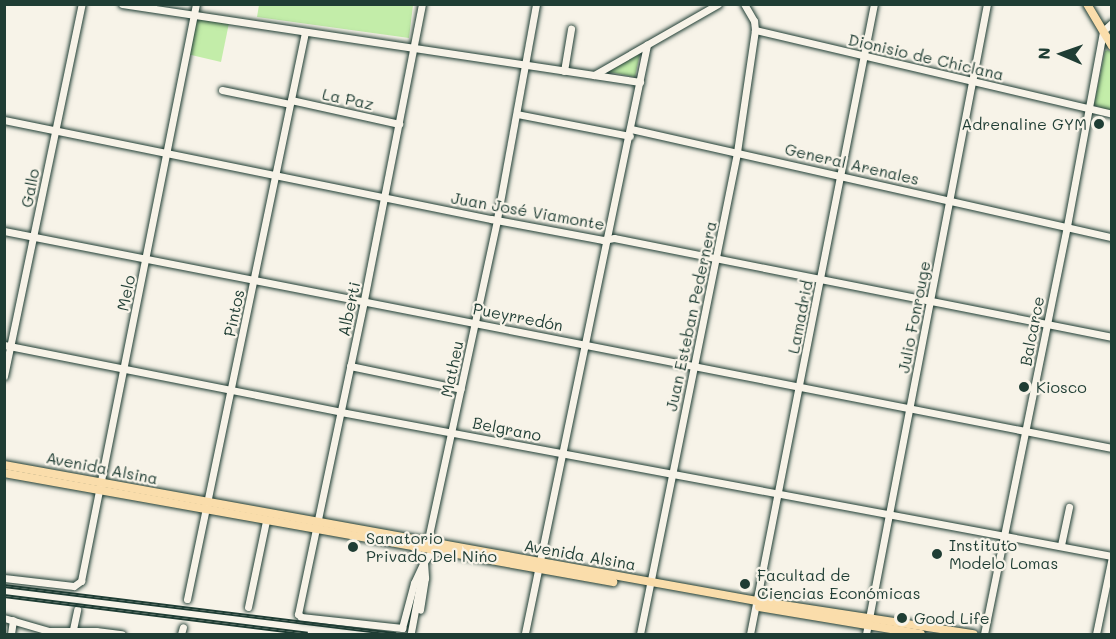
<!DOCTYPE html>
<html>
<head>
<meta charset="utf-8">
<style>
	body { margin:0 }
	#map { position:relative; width:1116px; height:639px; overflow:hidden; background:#f7f3e8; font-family:Mali,sans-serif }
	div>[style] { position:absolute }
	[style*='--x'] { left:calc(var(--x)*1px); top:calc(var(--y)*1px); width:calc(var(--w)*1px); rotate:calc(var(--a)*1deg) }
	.green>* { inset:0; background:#c3eda9 }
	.roads { filter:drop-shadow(0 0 2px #1f3d34) drop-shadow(0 0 2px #1f3d34) }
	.minor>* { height:7px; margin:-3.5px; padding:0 3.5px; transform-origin:3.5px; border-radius:3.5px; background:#f7f3e8 }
	.major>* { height:8px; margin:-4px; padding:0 4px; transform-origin:4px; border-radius:4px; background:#faddab }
	.rail>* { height:4px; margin-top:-2px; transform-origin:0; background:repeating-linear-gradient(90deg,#f7f3e8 0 4.5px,#1f3d34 0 9px); box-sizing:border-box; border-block:2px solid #1f3d34 }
	.dots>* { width:16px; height:16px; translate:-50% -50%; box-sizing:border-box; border:3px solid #f7f3e8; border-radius:50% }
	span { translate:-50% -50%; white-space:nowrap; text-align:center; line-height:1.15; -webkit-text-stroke:4.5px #f7f3e8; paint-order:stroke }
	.street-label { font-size:16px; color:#1f3d34 }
	.poi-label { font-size:16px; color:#1f3d34 }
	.right { translate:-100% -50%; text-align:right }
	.left { translate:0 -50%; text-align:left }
	.frame { position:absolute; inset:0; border:6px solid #1f3d34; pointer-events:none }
	.north { position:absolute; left:1032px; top:24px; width:60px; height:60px; -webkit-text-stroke:4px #f7f3e8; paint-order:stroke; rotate:272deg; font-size:16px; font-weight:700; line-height:24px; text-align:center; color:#1f3d34 }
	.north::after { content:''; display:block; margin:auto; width:21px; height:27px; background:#1f3d34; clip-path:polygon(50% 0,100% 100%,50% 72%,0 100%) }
</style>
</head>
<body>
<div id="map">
	<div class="green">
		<div style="clip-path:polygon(259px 5px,259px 4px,413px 5px,409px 38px,257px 17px)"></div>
		<div style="clip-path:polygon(195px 18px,229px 23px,221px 62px,187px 54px)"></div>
		<div style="clip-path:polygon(1108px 50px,1112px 53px,1111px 112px,1094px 105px,1105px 51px)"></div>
		<div style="clip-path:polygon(640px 54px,635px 77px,609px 72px,609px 69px)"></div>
	</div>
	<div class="roads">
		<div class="minor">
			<div style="--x:122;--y:4;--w:524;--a:8.56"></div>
			<div style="--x:422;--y:4;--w:303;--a:101.1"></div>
			<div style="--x:364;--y:301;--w:320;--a:101.9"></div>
			<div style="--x:298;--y:614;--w:4;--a:45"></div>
			<div style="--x:301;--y:617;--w:102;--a:6.2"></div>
			<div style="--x:402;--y:628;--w:47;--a:-75.1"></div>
			<div style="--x:414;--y:583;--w:23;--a:-65"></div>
			<div style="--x:424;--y:562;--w:9;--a:-54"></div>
			<div style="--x:429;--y:555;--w:9;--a:-21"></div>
			<div style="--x:755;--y:30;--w:367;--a:13.2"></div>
			<div style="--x:564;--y:71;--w:43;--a:-80.5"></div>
			<div style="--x:594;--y:75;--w:143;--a:-29.8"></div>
			<div style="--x:222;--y:90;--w:69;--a:11.6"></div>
			<div style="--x:291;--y:100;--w:111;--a:12.5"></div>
			<div style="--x:517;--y:114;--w:115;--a:11"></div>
			<div style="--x:4;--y:120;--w:497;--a:11.5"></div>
			<div style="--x:491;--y:219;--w:114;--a:10.6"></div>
			<div style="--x:603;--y:240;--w:11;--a:-10"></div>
			<div style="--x:614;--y:238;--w:508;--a:11.24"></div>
			<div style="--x:631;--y:129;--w:493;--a:12.7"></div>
			<div style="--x:4;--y:231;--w:1129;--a:11.08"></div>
			<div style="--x:4;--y:345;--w:344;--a:11.2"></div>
			<div style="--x:341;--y:412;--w:784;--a:10.58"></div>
			<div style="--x:350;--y:366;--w:113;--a:11.7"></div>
			<div style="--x:4;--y:376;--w:380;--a:-78.2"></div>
			<div style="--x:427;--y:544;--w:332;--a:-77.8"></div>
			<div style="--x:497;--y:219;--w:219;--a:-79.7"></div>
			<div style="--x:1061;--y:545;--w:39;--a:-78"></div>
			<div style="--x:414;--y:548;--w:17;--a:54"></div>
			<div style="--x:424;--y:562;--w:16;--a:86"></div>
			<div style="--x:425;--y:578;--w:32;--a:99"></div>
			<div style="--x:4;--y:578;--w:70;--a:6.5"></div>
			<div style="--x:74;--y:586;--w:9;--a:-36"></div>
			<div style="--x:81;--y:581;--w:588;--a:-78.73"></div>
			<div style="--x:187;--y:599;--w:579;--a:-78.24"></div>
			<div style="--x:248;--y:607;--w:88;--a:-78.2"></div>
			<div style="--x:4;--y:618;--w:47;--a:16.1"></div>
			<div style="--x:49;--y:631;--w:47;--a:0"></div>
			<div style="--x:96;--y:631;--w:26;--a:7"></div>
			<div style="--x:411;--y:632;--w:60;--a:-79.4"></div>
			<div style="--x:525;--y:633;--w:601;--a:-78.28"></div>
			<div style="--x:11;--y:634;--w:14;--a:-82"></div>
			<div style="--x:72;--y:634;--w:25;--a:-78"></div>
			<div style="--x:181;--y:634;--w:7;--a:-74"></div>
			<div style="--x:640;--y:634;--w:492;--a:-78.6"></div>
			<div style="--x:737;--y:152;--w:123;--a:-81.6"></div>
			<div style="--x:755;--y:30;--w:9;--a:-96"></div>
			<div style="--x:754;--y:21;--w:20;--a:-120"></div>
			<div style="--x:750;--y:634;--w:642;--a:-78.87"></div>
			<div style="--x:866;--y:634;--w:642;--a:-79.13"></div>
			<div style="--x:984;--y:634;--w:416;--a:-78.5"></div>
			<div style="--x:1067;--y:226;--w:198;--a:-79.5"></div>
			<div style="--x:1103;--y:31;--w:12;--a:-42"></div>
			<div style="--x:1096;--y:634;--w:79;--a:-78.3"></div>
		</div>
		<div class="major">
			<div style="--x:1087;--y:4;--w:49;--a:59.2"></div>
			<div style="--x:4;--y:465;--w:765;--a:10.24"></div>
			<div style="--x:757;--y:601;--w:219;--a:8.7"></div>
			<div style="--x:4;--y:473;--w:619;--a:10.15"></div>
			<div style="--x:759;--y:607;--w:164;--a:9.5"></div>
		</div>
	</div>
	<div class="rail">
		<div style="--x:4;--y:586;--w:395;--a:7"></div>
		<div style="--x:4;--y:596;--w:306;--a:7.1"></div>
	</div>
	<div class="dots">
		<div style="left:1099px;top:124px;background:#1f3d34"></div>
		<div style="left:1024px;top:387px;background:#1f3d34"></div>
		<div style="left:353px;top:547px;background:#1f3d34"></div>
		<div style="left:937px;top:554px;background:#1f3d34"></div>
		<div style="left:745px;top:584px;background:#1f3d34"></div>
		<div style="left:902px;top:618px;background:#1f3d34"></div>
	</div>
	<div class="street-label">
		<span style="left:926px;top:57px;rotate:13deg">Dionisio de Chiclana</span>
		<span style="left:348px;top:99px;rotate:12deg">La Paz</span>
		<span style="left:852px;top:164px;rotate:13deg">General Arenales</span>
		<span style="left:30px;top:188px;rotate:-79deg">Gallo</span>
		<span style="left:528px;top:211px;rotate:10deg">Juan José Viamonte</span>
		<span style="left:126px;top:293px;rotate:-78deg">Melo</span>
		<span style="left:349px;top:309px;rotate:-78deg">Alberti</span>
		<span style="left:234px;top:313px;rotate:-78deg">Pintos</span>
		<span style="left:691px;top:316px;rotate:-78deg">Juan Esteban Pedernera</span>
		<span style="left:518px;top:317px;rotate:11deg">Pueyrredón</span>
		<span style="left:800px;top:317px;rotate:-79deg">Lamadrid</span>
		<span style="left:914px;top:317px;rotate:-79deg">Julio Fonrouge</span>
		<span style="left:1032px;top:331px;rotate:-79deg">Balcarce</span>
		<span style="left:452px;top:369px;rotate:-78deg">Matheu</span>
		<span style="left:507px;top:429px;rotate:11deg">Belgrano</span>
		<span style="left:102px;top:468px;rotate:11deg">Avenida Alsina</span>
		<span style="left:580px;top:555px;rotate:10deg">Avenida Alsina</span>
	</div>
	<div class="poi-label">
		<span class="right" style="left:1087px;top:124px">Adrenaline GYM</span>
		<span class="left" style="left:1036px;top:387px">Kiosco</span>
		<span class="left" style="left:366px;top:547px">Sanatorio<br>Privado Del Nińo</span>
		<span class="left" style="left:949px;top:554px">Instituto<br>Modelo Lomas</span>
		<span class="left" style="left:757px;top:584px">Facultad de<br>Ciencias Económicas</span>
		<span class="left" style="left:914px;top:618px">Good Life</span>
	</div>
	<div class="frame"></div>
	<div class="north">N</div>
</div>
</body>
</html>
